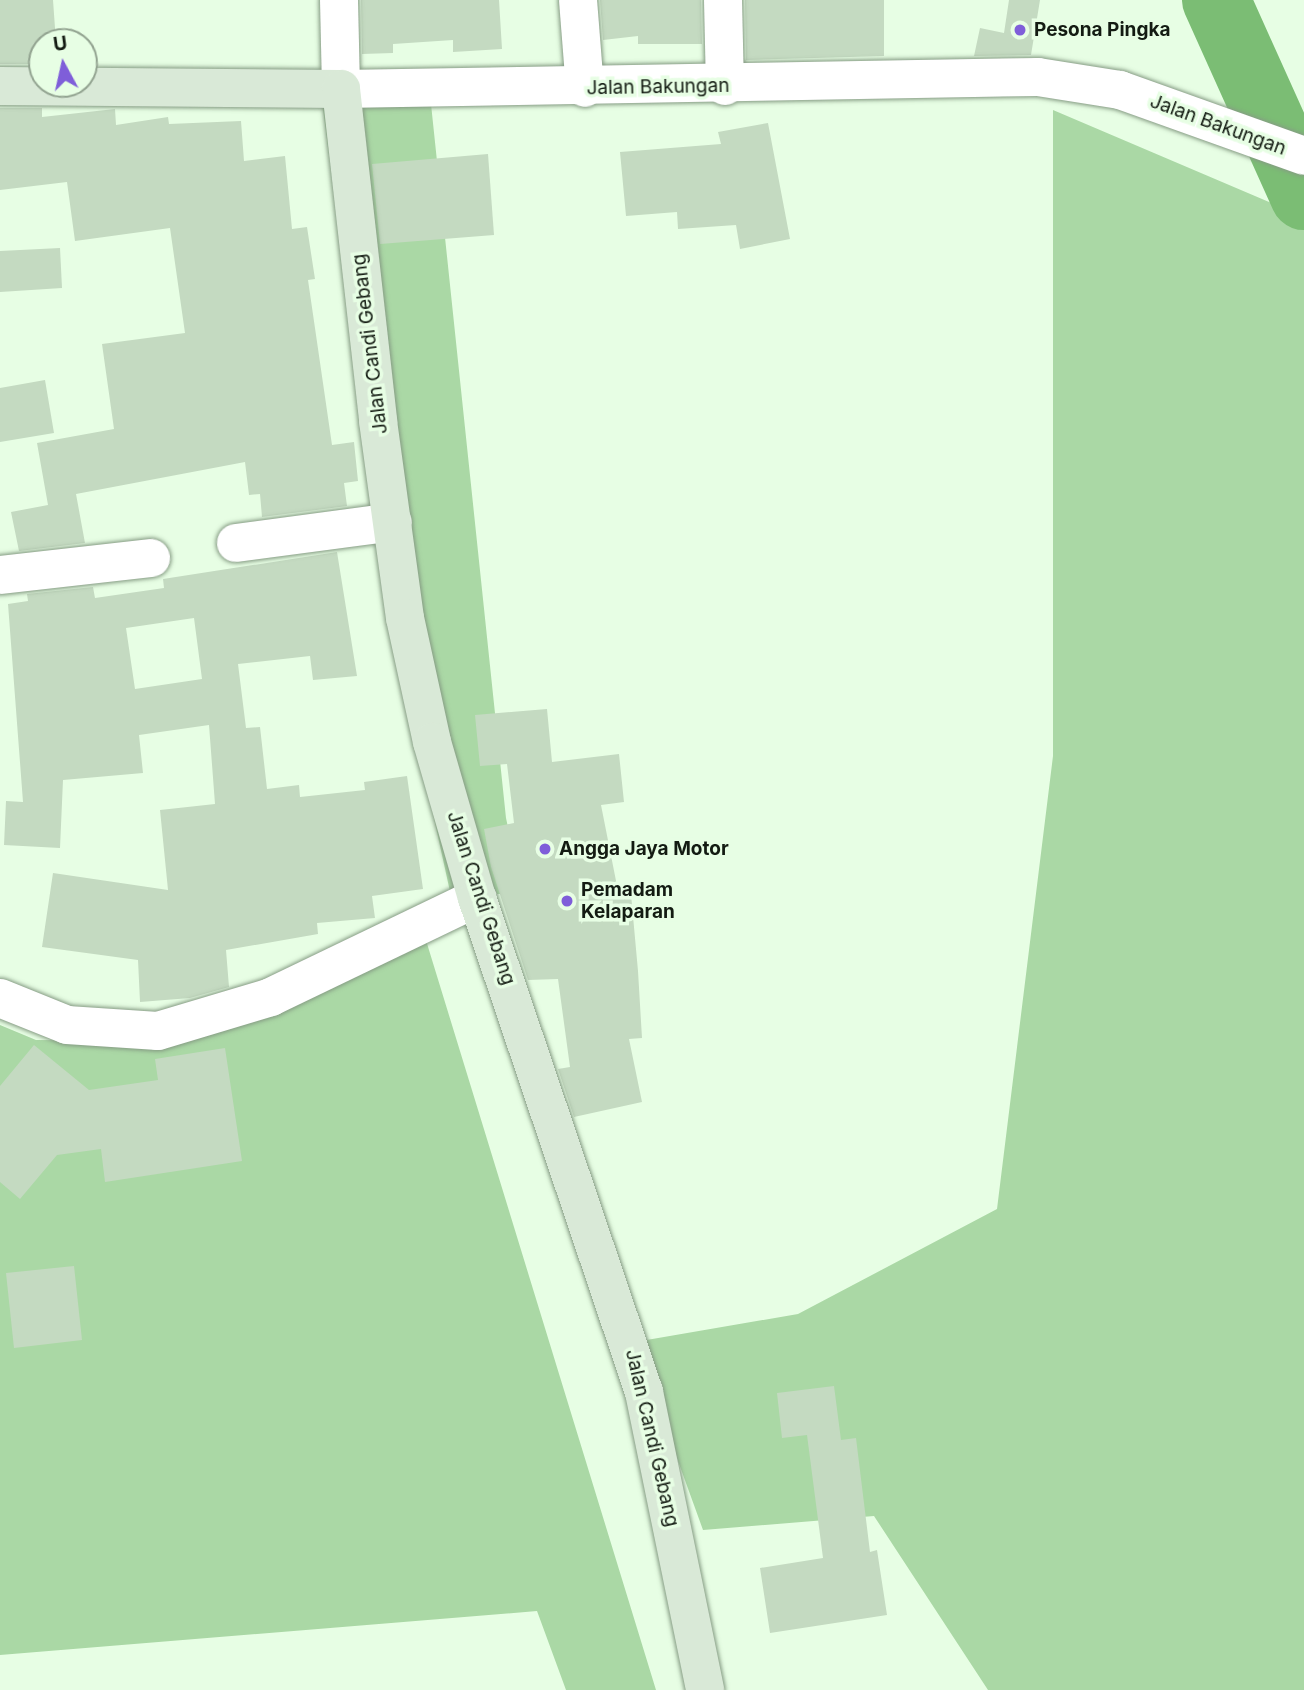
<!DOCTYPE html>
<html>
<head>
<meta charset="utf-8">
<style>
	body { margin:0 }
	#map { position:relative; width:1304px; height:1690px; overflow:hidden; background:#e7fee4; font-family:Inter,sans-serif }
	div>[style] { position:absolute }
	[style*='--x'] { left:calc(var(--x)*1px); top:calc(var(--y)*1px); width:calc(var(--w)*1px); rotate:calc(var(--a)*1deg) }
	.green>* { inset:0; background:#aad8a5 }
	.river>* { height:68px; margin:-34px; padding:0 34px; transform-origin:34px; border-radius:34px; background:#7bbd74 }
	.building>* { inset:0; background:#c4dac1 }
	.roads { filter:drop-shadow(0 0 2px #869c84) drop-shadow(0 0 2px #869c84) }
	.minor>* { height:38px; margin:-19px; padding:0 19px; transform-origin:19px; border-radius:19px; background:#fff }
	.tertiary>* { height:38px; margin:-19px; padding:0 19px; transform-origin:19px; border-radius:19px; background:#fff }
	.secondary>* { height:38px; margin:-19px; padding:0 19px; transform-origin:19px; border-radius:19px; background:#d9e9d7 }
	.dots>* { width:19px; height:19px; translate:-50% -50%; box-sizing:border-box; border:4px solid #e7fee4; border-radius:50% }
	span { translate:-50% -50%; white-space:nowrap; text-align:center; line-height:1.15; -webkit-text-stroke:7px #e7fee4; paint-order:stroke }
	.poi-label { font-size:19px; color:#131b12; font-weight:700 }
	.left { translate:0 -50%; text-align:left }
	.street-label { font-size:19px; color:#131b12 }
	.north { position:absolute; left:28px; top:28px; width:70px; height:70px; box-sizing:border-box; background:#e7fee4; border:2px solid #92a390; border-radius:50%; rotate:352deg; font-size:19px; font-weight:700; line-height:28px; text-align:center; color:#131b12 }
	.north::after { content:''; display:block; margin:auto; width:24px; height:32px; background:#7f5ed9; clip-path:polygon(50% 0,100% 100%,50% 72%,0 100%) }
</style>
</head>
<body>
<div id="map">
	<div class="green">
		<div style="clip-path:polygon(322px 101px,431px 104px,506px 818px,522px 893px,451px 896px,387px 604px)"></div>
		<div style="clip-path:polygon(1053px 110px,1304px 217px,1304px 1690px,988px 1690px,874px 1516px,703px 1530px,635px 1342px,798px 1314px,997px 1209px,1053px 756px)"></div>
		<div style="clip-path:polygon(425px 937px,656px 1690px,566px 1690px,537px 1611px,0 1655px,0 1025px,36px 1040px,150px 1041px)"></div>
	</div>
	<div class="river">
		<div style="--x:1216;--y:0;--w:215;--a:65.8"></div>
	</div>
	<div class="building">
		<div style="clip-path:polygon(0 0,53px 0,56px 42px,42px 42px,42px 64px,0 64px)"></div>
		<div style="clip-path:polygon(361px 0,499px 0,502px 49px,453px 52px,453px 40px,393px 44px,393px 53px,362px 54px)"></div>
		<div style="clip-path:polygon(600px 0,701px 0,702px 44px,638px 44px,638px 36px,603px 40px)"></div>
		<div style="clip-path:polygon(745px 0,884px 0,884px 56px,746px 60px)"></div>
		<div style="clip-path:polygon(1009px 0,1040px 0,1031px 55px,974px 56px,980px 28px,1004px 33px)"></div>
		<div style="clip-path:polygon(0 108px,42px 108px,42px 117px,115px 109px,116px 125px,168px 117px,169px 124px,241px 121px,244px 161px,285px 156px,292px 229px,307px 227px,315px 279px,308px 280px,332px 445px,354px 442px,358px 481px,344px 483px,347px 506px,262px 517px,260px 494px,249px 495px,245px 462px,76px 494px,85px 543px,19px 551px,11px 512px,48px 505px,37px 443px,114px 429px,102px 344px,185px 333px,170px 228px,75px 241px,67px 182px,0 190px)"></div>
		<div style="clip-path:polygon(768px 123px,790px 239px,740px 249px,736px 225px,678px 229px,677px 212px,626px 216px,620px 152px,721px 144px,718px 132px)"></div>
		<div style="clip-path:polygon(488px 154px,494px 235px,380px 244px,372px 164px)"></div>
		<div style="clip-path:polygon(60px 248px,62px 288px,0 292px,0 251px)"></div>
		<div style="clip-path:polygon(45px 380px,54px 433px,0 442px,0 388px)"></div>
		<div style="clip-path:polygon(evenodd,337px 552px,357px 676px,313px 680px,310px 656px,238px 664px,246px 728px,260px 727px,267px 789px,299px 785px,300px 797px,365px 790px,364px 782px,407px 776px,423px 889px,372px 896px,375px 918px,317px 923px,318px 934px,226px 950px,229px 987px,190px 998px,140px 1002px,138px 960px,42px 947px,53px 873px,168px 890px,160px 810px,215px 804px,209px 725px,139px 735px,143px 773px,63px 780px,60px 848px,4px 845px,6px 801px,23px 802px,8px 604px,28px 601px,27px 594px,93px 587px,95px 598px,164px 588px,163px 579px,337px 552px,194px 618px,202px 679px,135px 689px,126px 628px,194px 618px)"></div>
		<div style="clip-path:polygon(547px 709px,552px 762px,619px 754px,624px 802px,601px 805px,619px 896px,631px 894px,638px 971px,642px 1038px,629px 1039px,642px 1102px,574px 1117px,558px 1069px,570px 1067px,558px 979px,528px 980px,491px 867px,484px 829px,514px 823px,507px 764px,480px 766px,475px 715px)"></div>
		<div style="clip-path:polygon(34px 1045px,89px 1090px,158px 1080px,155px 1059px,225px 1048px,242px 1161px,105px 1182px,101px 1149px,57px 1155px,20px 1199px,0 1182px,0 1086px)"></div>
		<div style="clip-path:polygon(74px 1266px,82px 1340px,14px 1348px,6px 1273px)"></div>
		<div style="clip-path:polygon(834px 1386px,841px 1440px,856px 1438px,870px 1552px,877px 1550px,887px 1615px,770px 1633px,760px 1568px,823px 1558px,807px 1435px,782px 1438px,777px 1393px)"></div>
	</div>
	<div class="roads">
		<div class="minor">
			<div style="--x:339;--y:0;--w:89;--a:88.7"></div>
			<div style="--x:578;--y:0;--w:88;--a:85.5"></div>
			<div style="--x:723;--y:0;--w:86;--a:88.7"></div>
			<div style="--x:236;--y:543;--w:158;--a:-7.6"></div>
			<div style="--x:0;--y:575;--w:152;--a:-6.4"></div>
		</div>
		<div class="tertiary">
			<div style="--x:341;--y:89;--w:697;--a:-0.99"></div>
			<div style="--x:1038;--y:77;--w:83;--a:9"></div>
			<div style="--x:1120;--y:90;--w:195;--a:19.7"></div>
			<div style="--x:0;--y:998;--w:72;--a:21.9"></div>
			<div style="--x:67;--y:1025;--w:91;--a:3.8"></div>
			<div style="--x:158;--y:1031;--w:118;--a:-16.7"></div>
			<div style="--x:271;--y:997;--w:229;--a:-25.7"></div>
		</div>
		<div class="secondary">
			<div style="--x:0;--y:86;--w:341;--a:0.5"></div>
			<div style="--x:341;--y:89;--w:334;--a:83.6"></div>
			<div style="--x:378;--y:421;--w:199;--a:82.2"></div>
			<div style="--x:405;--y:618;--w:127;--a:77.7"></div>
			<div style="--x:432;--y:742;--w:162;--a:73.9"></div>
			<div style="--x:477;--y:898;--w:521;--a:71.32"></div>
			<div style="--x:644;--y:1392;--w:304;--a:78.4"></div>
		</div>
	</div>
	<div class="dots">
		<div style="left:1020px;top:30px;background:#7f5ed9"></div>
		<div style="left:545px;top:849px;background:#7f5ed9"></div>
		<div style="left:567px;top:901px;background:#7f5ed9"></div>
	</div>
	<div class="poi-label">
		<span class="left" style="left:1034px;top:30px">Pesona Pingka</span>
		<span class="left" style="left:559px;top:849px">Angga Jaya Motor</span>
		<span class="left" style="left:581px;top:901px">Pemadam<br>Kelaparan</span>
	</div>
	<div class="street-label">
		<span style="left:658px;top:87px;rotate:-1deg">Jalan Bakungan</span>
		<span style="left:1218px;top:125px;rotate:20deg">Jalan Bakungan</span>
		<span style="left:370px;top:344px;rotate:-97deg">Jalan Candi Gebang</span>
		<span style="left:481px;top:898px;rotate:72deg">Jalan Candi Gebang</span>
		<span style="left:652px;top:1438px;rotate:77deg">Jalan Candi Gebang</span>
	</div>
	<div class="north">U</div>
</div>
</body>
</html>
